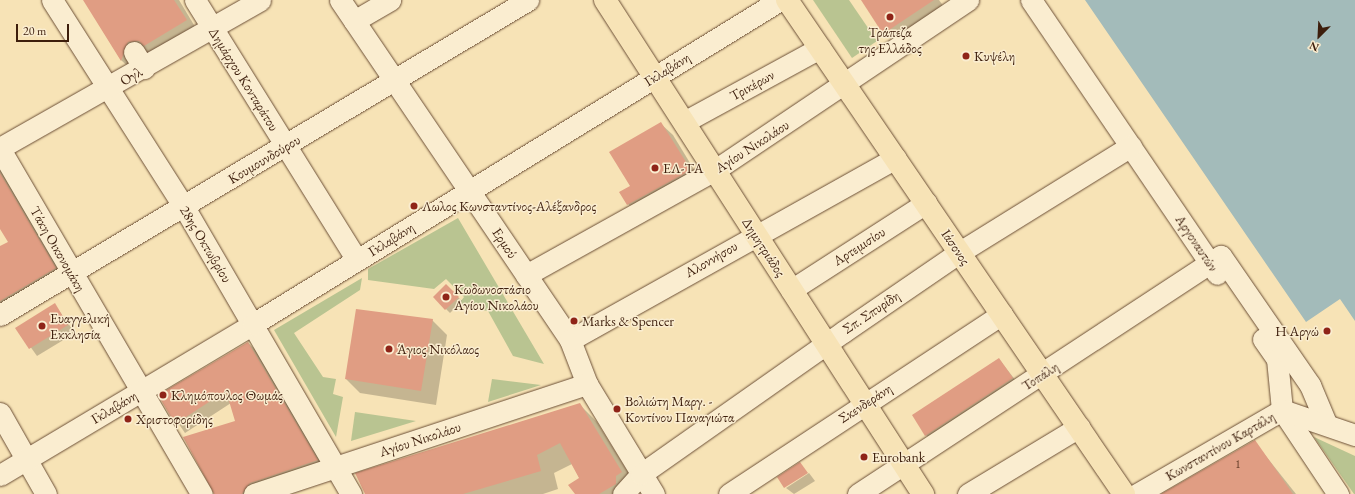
<!DOCTYPE html>
<html>
<head>
<meta charset="utf-8">
<style>
	body { margin:0 }
	#map { position:relative; width:1355px; height:494px; overflow:hidden; background:#f7e3b6; font-family:"EB Garamond",serif }
	div>[style] { position:absolute }
	[style*='--x'] { left:calc(var(--x)*1px); top:calc(var(--y)*1px); width:calc(var(--w)*1px); rotate:calc(var(--a)*1deg) }
	.green>* { inset:0; background:#b9c491 }
	.water>* { inset:0; background:#a3bbba }
	.shadow>* { inset:0; background:#0003 }
	.building>* { inset:0; background:#e09d83 }
	.roads { filter:drop-shadow(0 0 1px #6c4f36) drop-shadow(0 0 1px #6c4f36) }
	.minor>* { height:21px; margin:-10.5px; padding:0 10.5px; transform-origin:10.5px; border-radius:10.5px; background:#faedd0 }
	.major>* { height:22px; margin:-11px; padding:0 11px; transform-origin:11px; border-radius:11px; background:#f7e3b6 }
	.dots>* { width:11px; height:11px; translate:-50% -50%; box-sizing:border-box; border:2px solid #faedd0; border-radius:50% }
	span { translate:-50% -50%; white-space:nowrap; text-align:center; line-height:1.15; -webkit-text-stroke:3px #faedd0; paint-order:stroke }
	.number-label { font-size:12px; color:#663e2a }
	.number-label span { -webkit-text-stroke-width:0 }
	.poi-label { font-size:14px; color:#3d1e0c }
	.left { translate:0 -50%; text-align:left }
	.right { translate:-100% -50%; text-align:right }
	.street-label { font-size:14px; color:#3d1e0c }
	.north { position:absolute; left:1299px; top:16px; width:40px; height:40px; -webkit-text-stroke:3px #faedd0; paint-order:stroke; rotate:204deg; font-size:11px; font-weight:700; line-height:16px; text-align:center; color:#3d1e0c }
	.north::after { content:''; display:block; margin:auto; width:14px; height:18px; background:#3d1e0c; clip-path:polygon(50% 0,100% 100%,50% 72%,0 100%) }
	.scale { position:absolute; left:16px; top:24px; width:53px; height:18px; box-sizing:border-box; border:2px solid #3d1e0c; border-top:0; padding-left:5px; font-size:12px; line-height:14px; white-space:nowrap; color:#3d1e0c; -webkit-text-stroke:3px #faedd0; paint-order:stroke }
</style>
</head>
<body>
<div id="map">
	<div class="green">
		<div style="clip-path:polygon(813px 0,849px 0,877px 41px,852px 58px)"></div>
		<div style="clip-path:polygon(458px 218px,544px 364px,513px 356px,488px 311px,457px 306px,464px 297px,446px 279px,434px 289px,368px 280px,368px 269px)"></div>
		<div style="clip-path:polygon(362px 278px,360px 290px,294px 333px,323px 377px,336px 379px,333px 394px,343px 397px,336px 437px,274px 330px)"></div>
		<div style="clip-path:polygon(492px 379px,541px 385px,488px 402px)"></div>
		<div style="clip-path:polygon(355px 412px,416px 421px,351px 441px)"></div>
		<div style="clip-path:polygon(1314px 437px,1355px 456px,1355px 494px,1354px 494px)"></div>
	</div>
	<div class="water">
		<div style="clip-path:polygon(1085px 0,1355px 0,1355px 321px,1340px 299px,1306px 322px)"></div>
	</div>
	<div class="shadow">
		<div style="clip-path:polygon(84px 0,179px 0,200px 35px,136px 74px,121px 60px)"></div>
		<div style="clip-path:polygon(862px 0,939px 0,944px 7px,892px 41px)"></div>
		<div style="clip-path:polygon(661px 124px,673px 135px,701px 181px,640px 216px,628px 204px,631px 186px)"></div>
		<div style="clip-path:polygon(0 170px,66px 279px,0 318px,0 247px,9px 242px,0 227px)"></div>
		<div style="clip-path:polygon(446px 286px,462px 301px,450px 313px,434px 297px)"></div>
		<div style="clip-path:polygon(55px 305px,75px 333px,37px 356px,17px 328px)"></div>
		<div style="clip-path:polygon(432px 320px,447px 335px,436px 405px,360px 393px,346px 379px)"></div>
		<div style="clip-path:polygon(248px 343px,258px 352px,326px 470px,258px 494px,214px 494px,236px 422px,231px 403px,185px 433px,159px 395px)"></div>
		<div style="clip-path:polygon(999px 359px,1020px 386px,933px 443px,926px 435px)"></div>
		<div style="clip-path:polygon(579px 404px,597px 422px,639px 490px,633px 494px,596px 494px,620px 481px,595px 494px,576px 494px,580px 479px,572px 464px,554px 473px,558px 489px,543px 494px,367px 494px)"></div>
		<div style="clip-path:polygon(1254px 441px,1296px 494px,1163px 494px)"></div>
		<div style="clip-path:polygon(809px 473px,815px 481px,794px 494px,786px 488px)"></div>
	</div>
	<div class="building">
		<div style="clip-path:polygon(83px 0,174px 0,187px 20px,144px 46px,139px 41px,128px 42px,121px 61px)"></div>
		<div style="clip-path:polygon(861px 0,934px 0,883px 34px)"></div>
		<div style="clip-path:polygon(661px 122px,691px 170px,627px 205px,619px 192px,630px 186px,609px 152px)"></div>
		<div style="clip-path:polygon(0 173px,56px 268px,0 301px,0 246px,8px 242px,0 229px)"></div>
		<div style="clip-path:polygon(446px 284px,459px 297px,445px 310px,433px 297px)"></div>
		<div style="clip-path:polygon(55px 303px,68px 325px,29px 349px,15px 328px)"></div>
		<div style="clip-path:polygon(356px 309px,433px 319px,421px 391px,345px 379px)"></div>
		<div style="clip-path:polygon(248px 342px,318px 460px,250px 483px,242px 494px,214px 494px,183px 437px,235px 421px,226px 391px,175px 424px,158px 395px)"></div>
		<div style="clip-path:polygon(999px 358px,1013px 378px,925px 436px,912px 415px)"></div>
		<div style="clip-path:polygon(580px 403px,622px 472px,616px 476px,616px 484px,599px 494px,575px 494px,568px 485px,579px 478px,560px 443px,537px 455px,541px 471px,463px 494px,365px 494px,355px 473px)"></div>
		<div style="clip-path:polygon(1255px 440px,1293px 494px,1161px 494px)"></div>
		<div style="clip-path:polygon(800px 462px,808px 473px,784px 488px,777px 477px)"></div>
	</div>
	<div class="roads">
		<div class="minor">
			<div style="--x:52;--y:0;--w:246;--a:57.5"></div>
			<div style="--x:184;--y:207;--w:332;--a:59.8"></div>
			<div style="--x:195;--y:0;--w:306;--a:58.1"></div>
			<div style="--x:340;--y:0;--w:410;--a:55.9"></div>
			<div style="--x:570;--y:340;--w:47;--a:68.9"></div>
			<div style="--x:587;--y:384;--w:129;--a:58.7"></div>
			<div style="--x:1031;--y:0;--w:331;--a:55.8"></div>
			<div style="--x:354;--y:21;--w:42;--a:-30.3"></div>
			<div style="--x:134;--y:52;--w:19;--a:58"></div>
			<div style="--x:684;--y:122;--w:155;--a:-28.6"></div>
			<div style="--x:0;--y:148;--w:299;--a:-29.6"></div>
			<div style="--x:0;--y:149;--w:400;--a:59.7"></div>
			<div style="--x:526;--y:275;--w:216;--a:-29.1"></div>
			<div style="--x:715;--y:170;--w:305;--a:-33.9"></div>
			<div style="--x:791;--y:290;--w:161;--a:-32.8"></div>
			<div style="--x:0;--y:315;--w:615;--a:-30.82"></div>
			<div style="--x:1263;--y:339;--w:24;--a:55"></div>
			<div style="--x:1277;--y:359;--w:51;--a:84.4"></div>
			<div style="--x:1282;--y:410;--w:101;--a:56.3"></div>
			<div style="--x:570;--y:340;--w:373;--a:-29.2"></div>
			<div style="--x:0;--y:413;--w:93;--a:60.4"></div>
			<div style="--x:0;--y:475;--w:295;--a:-30.8"></div>
			<div style="--x:253;--y:324;--w:619;--a:-31.58"></div>
			<div style="--x:254;--y:494;--w:351;--a:-18.3"></div>
			<div style="--x:623;--y:494;--w:27;--a:-48"></div>
			<div style="--x:641;--y:474;--w:247;--a:-35.1"></div>
			<div style="--x:843;--y:332;--w:142;--a:-34.4"></div>
			<div style="--x:960;--y:252;--w:201;--a:-31.8"></div>
			<div style="--x:729;--y:494;--w:327;--a:-33.4"></div>
			<div style="--x:858;--y:494;--w:434;--a:-33.3"></div>
			<div style="--x:1221;--y:256;--w:157;--a:55.4"></div>
			<div style="--x:1310;--y:385;--w:41;--a:67.2"></div>
			<div style="--x:968;--y:494;--w:130;--a:-31.1"></div>
			<div style="--x:1137;--y:494;--w:168;--a:-30.1"></div>
			<div style="--x:1282;--y:410;--w:77;--a:18.9"></div>
		</div>
		<div class="major">
			<div style="--x:605;--y:0;--w:588;--a:57.23"></div>
			<div style="--x:787;--y:0;--w:598;--a:55.7"></div>
		</div>
	</div>
	<div class="dots">
		<div style="left:890px;top:17px;background:#8f2418"></div>
		<div style="left:966px;top:56px;background:#8f2418"></div>
		<div style="left:655px;top:168px;background:#8f2418"></div>
		<div style="left:414px;top:206px;background:#8f2418"></div>
		<div style="left:446px;top:297px;background:#8f2418"></div>
		<div style="left:574px;top:321px;background:#8f2418"></div>
		<div style="left:42px;top:326px;background:#8f2418"></div>
		<div style="left:1327px;top:331px;background:#8f2418"></div>
		<div style="left:389px;top:349px;background:#8f2418"></div>
		<div style="left:163px;top:395px;background:#8f2418"></div>
		<div style="left:617px;top:409px;background:#8f2418"></div>
		<div style="left:128px;top:419px;background:#8f2418"></div>
		<div style="left:864px;top:457px;background:#8f2418"></div>
	</div>
	<div class="number-label">
		<span style="left:1238px;top:465px">1</span>
	</div>
	<div class="poi-label">
		<span style="left:890px;top:40px">Τράπεζα<br>της Ελλάδος</span>
		<span class="left" style="left:974px;top:56px">Κυψέλη</span>
		<span class="left" style="left:663px;top:168px">ΕΛ-ΤΑ</span>
		<span class="left" style="left:422px;top:206px">Λωλος Κωνσταντίνος-Αλέξανδρος</span>
		<span class="left" style="left:454px;top:297px">Κωδωνοστάσιο<br>Αγίου Νικολάου</span>
		<span class="left" style="left:50px;top:326px">Ευαγγελική<br>Εκκλησία</span>
		<span class="left" style="left:582px;top:321px">Marks &amp; Spencer</span>
		<span class="right" style="left:1319px;top:331px">Η Αργώ</span>
		<span class="left" style="left:397px;top:349px">Άγιος Νικόλαος</span>
		<span class="left" style="left:171px;top:395px">Κλημόπουλος Θωμάς</span>
		<span class="left" style="left:625px;top:409px">Βολιώτη Μαργ. -<br>Κοντίνου Παναγιώτα</span>
		<span class="left" style="left:136px;top:419px">Χριστοφορίδης</span>
		<span class="left" style="left:872px;top:457px">Eurobank</span>
	</div>
	<div class="street-label">
		<span style="left:667px;top:69px;rotate:-32deg">Γκλαβάνη</span>
		<span style="left:131px;top:76px;rotate:-30deg">Ογλ</span>
		<span style="left:244px;top:79px;rotate:58deg">Δημάρχου Κονταράτου</span>
		<span style="left:752px;top:85px;rotate:-29deg">Τρικέρων</span>
		<span style="left:752px;top:146px;rotate:-33deg">Αγίου Νικολάου</span>
		<span style="left:264px;top:159px;rotate:-31deg">Κουμουνδούρου</span>
		<span style="left:391px;top:239px;rotate:-32deg">Γκλαβάνη</span>
		<span style="left:505px;top:243px;rotate:56deg">Ερμού</span>
		<span style="left:1197px;top:243px;rotate:56deg">Αργοναυτών</span>
		<span style="left:206px;top:244px;rotate:59deg">28ης Οκτωβρίου</span>
		<span style="left:859px;top:246px;rotate:-33deg">Αρτεμισίου</span>
		<span style="left:764px;top:247px;rotate:57deg">Δημητριάδος</span>
		<span style="left:956px;top:247px;rotate:56deg">Ιάσονος</span>
		<span style="left:58px;top:249px;rotate:60deg">Τάκη Οικονομάκη</span>
		<span style="left:711px;top:259px;rotate:-30deg">Αλοννήσου</span>
		<span style="left:871px;top:312px;rotate:-34deg">Σπ. Σπυρίδη</span>
		<span style="left:1040px;top:376px;rotate:-33deg">Τοπάλη</span>
		<span style="left:865px;top:403px;rotate:-33deg">Σκενδεράνη</span>
		<span style="left:114px;top:407px;rotate:-31deg">Γκλαβάνη</span>
		<span style="left:420px;top:439px;rotate:-18deg">Αγίου Νικολάου</span>
		<span style="left:1220px;top:446px;rotate:-30deg">Κωνσταντίνου Καρτάλη</span>
	</div>
	<div class="north">N</div>
	<div class="scale">20 m</div>
</div>
</body>
</html>
